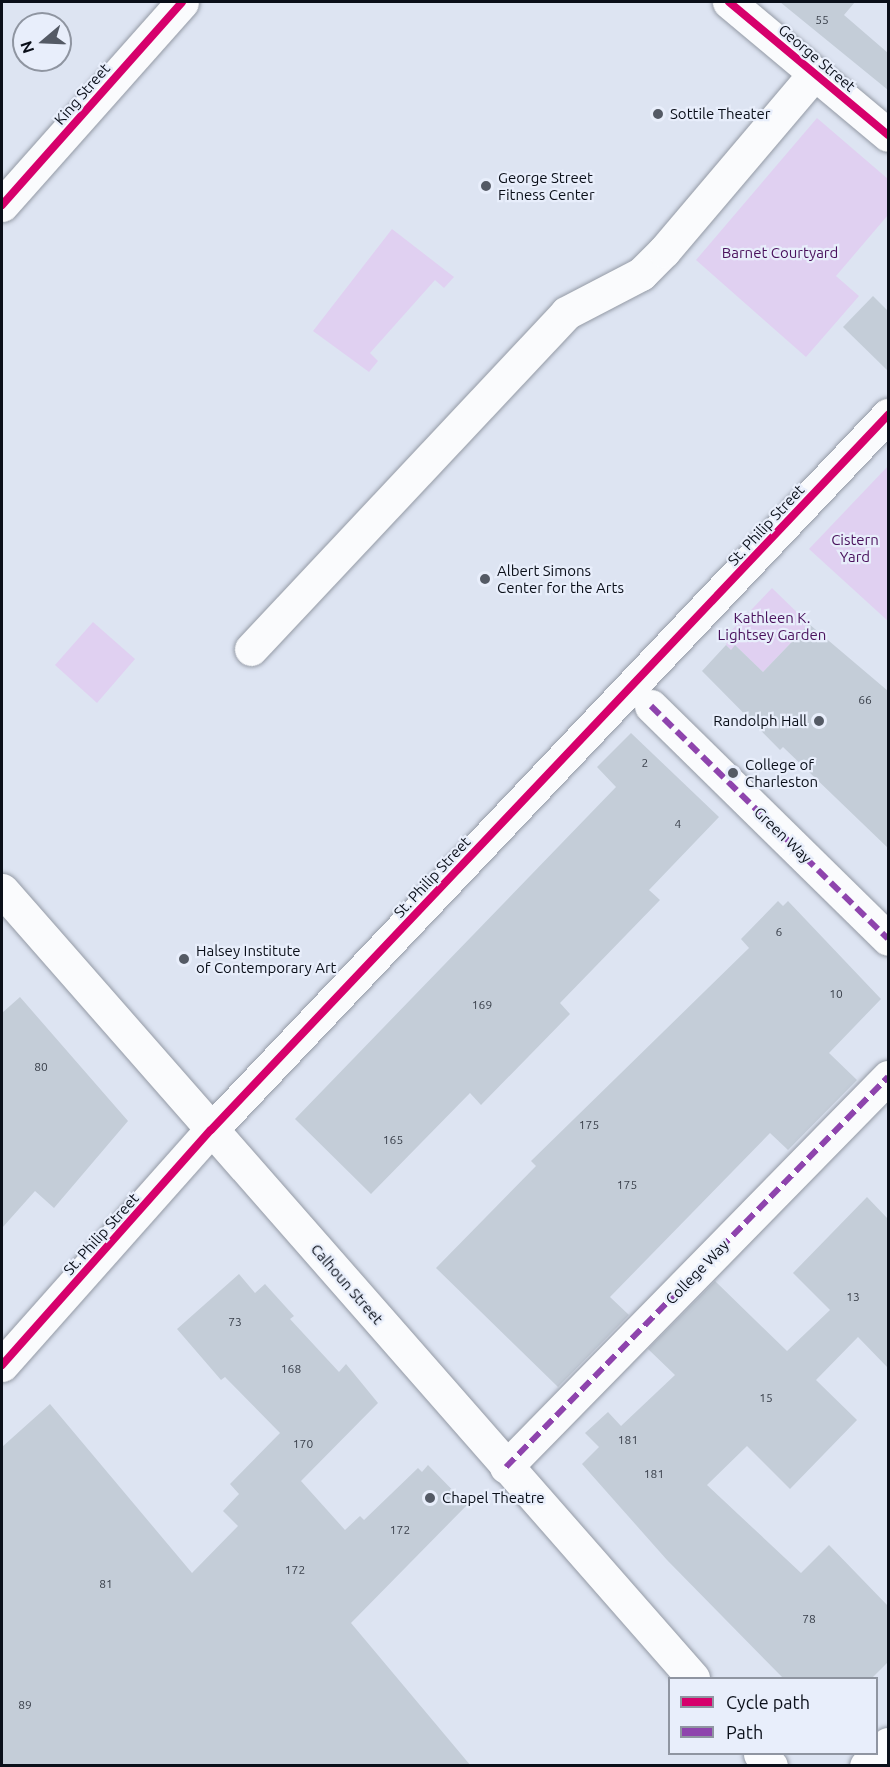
<!DOCTYPE html>
<html>
<head>
<meta charset="utf-8">
<style>
	body { margin:0 }
	#map { position:relative; width:890px; height:1767px; overflow:hidden; background:#dde4f2; font-family:Ubuntu,sans-serif }
	div>[style] { position:absolute }
	[style*='--x'] { left:calc(var(--x)*1px); top:calc(var(--y)*1px); width:calc(var(--w)*1px); rotate:calc(var(--a)*1deg) }
	.green>* { inset:0; background:#e0d0f1 }
	.building>* { inset:0; background:#c4cdd8 }
	.roads { filter:drop-shadow(0 0 2px #949aa5) drop-shadow(0 0 2px #949aa5) }
	.minor>* { height:33px; margin:-16.5px; padding:0 16.5px; transform-origin:16.5px; border-radius:16.5px; background:#fafbfd }
	.major>* { height:33px; margin:-16.5px; padding:0 16.5px; transform-origin:16.5px; border-radius:16.5px; background:#fafbfd }
	.quiet>* { height:6px; margin-top:-3px; transform-origin:0; background:repeating-linear-gradient(90deg,#8e44ad 0 12px,transparent 0 18px) }
	.cycleway>* { height:8px; margin:-4px; padding:0 4px; transform-origin:4px; border-radius:4px; background:#d6006c }
	.dots>* { width:16px; height:16px; translate:-50% -50%; box-sizing:border-box; border:3px solid #e8eefb; border-radius:50% }
	span { translate:-50% -50%; white-space:nowrap; text-align:center; line-height:1.15; -webkit-text-stroke:4.5px #e8eefb; paint-order:stroke }
	.number-label { font-size:12px; color:#3a404b }
	.number-label span { -webkit-text-stroke-width:0 }
	.street-label { font-size:15px; color:#0a0f19 }
	.poi-label { font-size:15px; color:#0a0f19 }
	.left { translate:0 -50%; text-align:left }
	.right { translate:-100% -50%; text-align:right }
	.park-label { font-size:15px; color:#49115c }
	.frame { position:absolute; inset:0; border:3px solid #0a0f19; pointer-events:none }
	.legend { position:absolute; left:668px; top:1677px; width:210px; height:78px; box-sizing:border-box; background:#e8eefb; border:2px solid #8f95a1; margin:0; padding:8px 10px; list-style:none; font-size:18px; color:#0a0f19 }
	.legend li { display:flex; align-items:center; gap:12px; height:30px }
	.legend b { width:30px; border:2px solid #8f95a1 }
	.north { position:absolute; left:12px; top:12px; width:60px; height:60px; box-sizing:border-box; background:#e8eefb; border:2px solid #8f95a1; border-radius:50%; rotate:251deg; font-size:16px; font-weight:700; line-height:24px; text-align:center; color:#0a0f19 }
	.north::after { content:''; display:block; margin:auto; width:21px; height:27px; background:#545a65; clip-path:polygon(50% 0,100% 100%,50% 72%,0 100%) }
</style>
</head>
<body>
<div id="map">
	<div class="green">
		<div style="clip-path:polygon(817px 118px,888px 179px,888px 215px,836px 276px,859px 296px,806px 357px,696px 260px)"></div>
		<div style="clip-path:polygon(392px 229px,454px 277px,444px 288px,435px 280px,370px 353px,378px 361px,369px 372px,313px 331px)"></div>
		<div style="clip-path:polygon(888px 466px,888px 621px,809px 549px)"></div>
		<div style="clip-path:polygon(772px 588px,809px 624px,763px 672px,736px 646px,731px 650px,726px 645px,730px 632px)"></div>
		<div style="clip-path:polygon(93px 622px,135px 659px,97px 703px,55px 665px)"></div>
	</div>
	<div class="building">
		<div style="clip-path:polygon(780px 2px,855px 2px,844px 15px,888px 53px,888px 90px)"></div>
		<div style="clip-path:polygon(873px 296px,888px 311px,888px 371px,843px 327px)"></div>
		<div style="clip-path:polygon(809px 624px,888px 691px,888px 848px,783px 747px,780px 750px,702px 671px,726px 645px,731px 650px,735px 645px,763px 672px)"></div>
		<div style="clip-path:polygon(631px 733px,719px 817px,649px 890px,660px 900px,560px 1003px,570px 1014px,481px 1105px,470px 1093px,371px 1194px,295px 1119px,616px 787px,597px 767px)"></div>
		<div style="clip-path:polygon(778px 901px,783px 906px,788px 901px,881px 999px,829px 1053px,857px 1080px,788px 1150px,770px 1133px,610px 1297px,629px 1315px,558px 1387px,436px 1268px,536px 1166px,531px 1161px,749px 948px,741px 939px)"></div>
		<div style="clip-path:polygon(20px 997px,128px 1121px,54px 1208px,35px 1191px,2px 1228px,2px 1013px)"></div>
		<div style="clip-path:polygon(867px 1197px,888px 1219px,888px 1368px,858px 1337px,816px 1380px,857px 1420px,790px 1489px,747px 1446px,707px 1485px,801px 1573px,829px 1545px,888px 1606px,888px 1662px,872px 1678px,783px 1678px,667px 1560px,582px 1464px,599px 1447px,585px 1433px,608px 1412px,621px 1426px,675px 1375px,648px 1349px,715px 1281px,787px 1351px,830px 1310px,793px 1273px)"></div>
		<div style="clip-path:polygon(239px 1274px,255px 1293px,265px 1284px,294px 1316px,290px 1319px,339px 1372px,346px 1364px,378px 1403px,301px 1481px,345px 1530px,360px 1516px,364px 1520px,418px 1468px,422px 1472px,428px 1465px,467px 1505px,351px 1623px,471px 1766px,2px 1766px,2px 1447px,50px 1404px,192px 1573px,238px 1526px,223px 1511px,239px 1494px,230px 1484px,280px 1433px,225px 1377px,221px 1380px,177px 1329px)"></div>
	</div>
	<div class="roads">
		<div class="minor">
			<div style="--x:729;--y:2;--w:207;--a:39.9"></div>
			<div style="--x:2;--y:205;--w:271;--a:-48.4"></div>
			<div style="--x:251;--y:649;--w:461;--a:-46.8"></div>
			<div style="--x:566;--y:313;--w:85;--a:-27.5"></div>
			<div style="--x:641;--y:274;--w:33;--a:-45"></div>
			<div style="--x:664;--y:251;--w:233;--a:-49.7"></div>
			<div style="--x:651;--y:706;--w:332;--a:44.5"></div>
			<div style="--x:2;--y:1365;--w:314;--a:-48.4"></div>
			<div style="--x:211;--y:1130;--w:985;--a:-46.56"></div>
			<div style="--x:506;--y:1467;--w:546;--a:-45.59"></div>
			<div style="--x:866;--y:1766;--w:31;--a:-45"></div>
		</div>
		<div class="major">
			<div style="--x:2;--y:890;--w:1048;--a:48.75"></div>
			<div style="--x:760;--y:1754;--w:16;--a:47"></div>
		</div>
	</div>
	<div class="quiet">
		<div style="--x:651;--y:706;--w:332;--a:44.5"></div>
		<div style="--x:506;--y:1467;--w:546;--a:-45.59"></div>
	</div>
	<div class="cycleway">
		<div style="--x:729;--y:2;--w:207;--a:39.9"></div>
		<div style="--x:2;--y:205;--w:271;--a:-48.4"></div>
		<div style="--x:2;--y:1365;--w:314;--a:-48.4"></div>
		<div style="--x:211;--y:1130;--w:985;--a:-46.56"></div>
	</div>
	<div class="dots">
		<div style="left:658px;top:114px;background:#545a65"></div>
		<div style="left:486px;top:186px;background:#545a65"></div>
		<div style="left:485px;top:579px;background:#545a65"></div>
		<div style="left:819px;top:721px;background:#545a65"></div>
		<div style="left:733px;top:773px;background:#545a65"></div>
		<div style="left:184px;top:959px;background:#545a65"></div>
		<div style="left:430px;top:1498px;background:#545a65"></div>
	</div>
	<div class="number-label">
		<span style="left:822px;top:20px">55</span>
		<span style="left:865px;top:700px">66</span>
		<span style="left:645px;top:763px">2</span>
		<span style="left:678px;top:824px">4</span>
		<span style="left:779px;top:932px">6</span>
		<span style="left:836px;top:994px">10</span>
		<span style="left:482px;top:1005px">169</span>
		<span style="left:41px;top:1067px">80</span>
		<span style="left:589px;top:1125px">175</span>
		<span style="left:393px;top:1140px">165</span>
		<span style="left:627px;top:1185px">175</span>
		<span style="left:853px;top:1297px">13</span>
		<span style="left:235px;top:1322px">73</span>
		<span style="left:291px;top:1369px">168</span>
		<span style="left:766px;top:1398px">15</span>
		<span style="left:628px;top:1440px">181</span>
		<span style="left:303px;top:1444px">170</span>
		<span style="left:654px;top:1474px">181</span>
		<span style="left:400px;top:1530px">172</span>
		<span style="left:295px;top:1570px">172</span>
		<span style="left:106px;top:1584px">81</span>
		<span style="left:809px;top:1619px">78</span>
		<span style="left:25px;top:1705px">89</span>
	</div>
	<div class="street-label">
		<span style="left:817px;top:58px;rotate:40deg">George Street</span>
		<span style="left:82px;top:94px;rotate:-49deg">King Street</span>
		<span style="left:766px;top:525px;rotate:-47deg">St. Philip Street</span>
		<span style="left:783px;top:835px;rotate:44deg">Green Way</span>
		<span style="left:432px;top:877px;rotate:-47deg">St. Philip Street</span>
		<span style="left:101px;top:1234px;rotate:-48deg">St. Philip Street</span>
		<span style="left:697px;top:1272px;rotate:-46deg">College Way</span>
		<span style="left:347px;top:1284px;rotate:49deg">Calhoun Street</span>
	</div>
	<div class="poi-label">
		<span class="left" style="left:670px;top:114px">Sottile Theater</span>
		<span class="left" style="left:498px;top:186px">George Street<br>Fitness Center</span>
		<span class="left" style="left:497px;top:579px">Albert Simons<br>Center for the Arts</span>
		<span class="right" style="left:807px;top:721px">Randolph Hall</span>
		<span class="left" style="left:745px;top:773px">College of<br>Charleston</span>
		<span class="left" style="left:196px;top:959px">Halsey Institute<br>of Contemporary Art</span>
		<span class="left" style="left:442px;top:1498px">Chapel Theatre</span>
	</div>
	<div class="park-label">
		<span style="left:780px;top:253px">Barnet Courtyard</span>
		<span style="left:855px;top:548px">Cistern<br>Yard</span>
		<span style="left:772px;top:626px">Kathleen K.<br>Lightsey Garden</span>
	</div>
	<div class="frame"></div>
	<ul class="legend">
	<li><b style="height:8px;background:#d6006c"></b>Cycle path</li>
	<li><b style="height:8px;background:#8e44ad"></b>Path</li>
	</ul>
	<div class="north">N</div>
</div>
</body>
</html>
